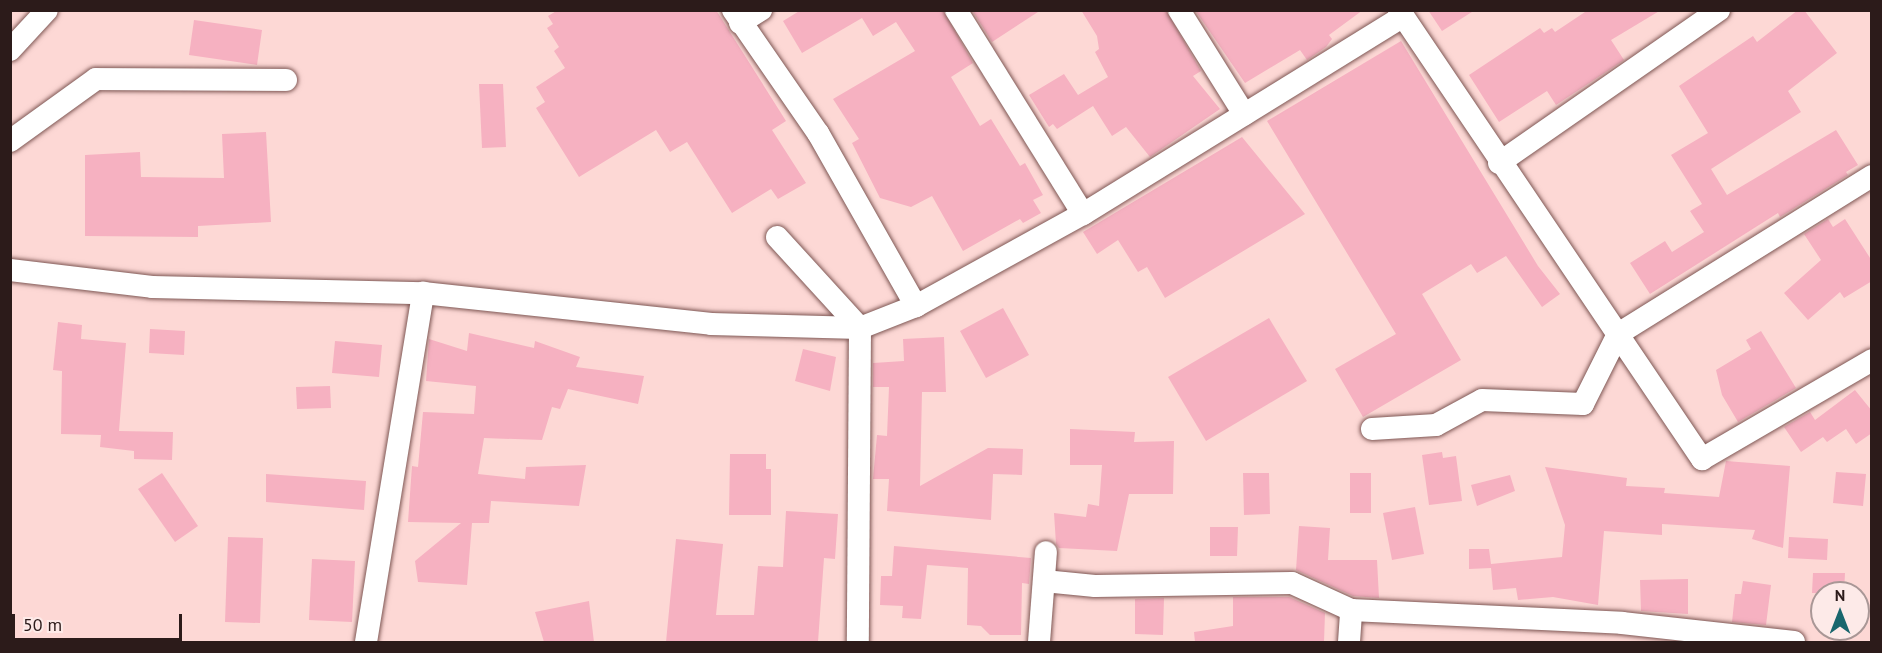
<!DOCTYPE html>
<html>
<head>
<meta charset="utf-8">
<style>
	body { margin:0 }
	#map { position:relative; width:1882px; height:653px; overflow:hidden; background:#fdd8d5; font-family:"PT Sans",sans-serif }
	div>[style] { position:absolute }
	[style*='--x'] { left:calc(var(--x)*1px); top:calc(var(--y)*1px); width:calc(var(--w)*1px); rotate:calc(var(--a)*1deg) }
	.building>* { inset:0; background:#f6b1c1 }
	.roads { filter:drop-shadow(0 0 2px #7e5754) drop-shadow(0 0 2px #7e5754) }
	.minor>* { height:22px; margin:-11px; padding:0 11px; transform-origin:11px; border-radius:11px; background:#fff }
	span { translate:-50% -50%; white-space:nowrap; text-align:center; line-height:1.15; -webkit-text-stroke:5px #fdeae8; paint-order:stroke }
	.frame { position:absolute; inset:0; border:12px solid #2c1b1a; pointer-events:none }
	.north { position:absolute; left:1810px; top:581px; width:60px; height:60px; box-sizing:border-box; background:#fdeae8; border:2px solid #a99796; border-radius:50%; rotate:0deg; font-size:16px; font-weight:700; line-height:24px; text-align:center; color:#2c1b1a }
	.north::after { content:''; display:block; margin:auto; width:21px; height:27px; background:#19666d; clip-path:polygon(50% 0,100% 100%,50% 72%,0 100%) }
	.scale { position:absolute; left:12px; top:614px; width:170px; height:27px; box-sizing:border-box; border:3px solid #2c1b1a; border-top:0; padding-left:8px; font-size:18px; line-height:21px; white-space:nowrap; color:#2c1b1a; -webkit-text-stroke:4px #fdeae8; paint-order:stroke }
</style>
</head>
<body>
<div id="map">
	<div class="building">
		<div style="clip-path:polygon(558px 10px,716px 10px,786px 121px,772px 130px,806px 183px,778px 199px,771px 189px,732px 213px,687px 142px,670px 152px,656px 130px,579px 177px,536px 108px,545px 102px,536px 87px,565px 68px,554px 51px,559px 47px,547px 28px,553px 24px,548px 16px)"></div>
		<div style="clip-path:polygon(801px 10px,943px 10px,973px 63px,951px 77px,980px 126px,991px 119px,1020px 166px,1025px 163px,1043px 195px,1033px 200px,1041px 213px,1023px 223px,1020px 219px,963px 251px,932px 196px,911px 207px,880px 198px,852px 143px,859px 139px,833px 99px,915px 51px,896px 22px,873px 36px,862px 18px,802px 53px,783px 21px)"></div>
		<div style="clip-path:polygon(972px 10px,1041px 10px,992px 42px)"></div>
		<div style="clip-path:polygon(1081px 10px,1166px 10px,1201px 71px,1193px 76px,1220px 109px,1150px 157px,1126px 127px,1112px 136px,1093px 106px,1057px 129px,1053px 124px,1049px 127px,1029px 95px,1064px 74px,1078px 95px,1108px 77px,1095px 52px,1099px 49px,1097px 36px)"></div>
		<div style="clip-path:polygon(1195px 10px,1363px 10px,1329px 35px,1332px 39px,1326px 47px,1307px 60px,1300px 50px,1245px 83px)"></div>
		<div style="clip-path:polygon(1428px 10px,1475px 10px,1442px 31px)"></div>
		<div style="clip-path:polygon(1588px 10px,1661px 10px,1611px 40px,1624px 60px,1603px 74px,1556px 105px,1547px 91px,1499px 122px,1469px 75px,1540px 28px,1544px 33px,1552px 28px,1555px 32px)"></div>
		<div style="clip-path:polygon(1798px 10px,1804px 10px,1837px 53px,1788px 91px,1801px 112px,1711px 169px,1727px 195px,1836px 130px,1858px 165px,1846px 172px,1848px 175px,1780px 217px,1778px 213px,1650px 294px,1630px 263px,1665px 241px,1672px 252px,1704px 232px,1690px 211px,1702px 204px,1671px 155px,1708px 133px,1679px 86px,1753px 36px,1757px 42px)"></div>
		<div style="clip-path:polygon(194px 20px,262px 30px,257px 65px,189px 55px)"></div>
		<div style="clip-path:polygon(1401px 41px,1538px 266px,1560px 294px,1542px 307px,1506px 256px,1477px 273px,1471px 264px,1422px 294px,1461px 360px,1363px 417px,1335px 369px,1396px 334px,1267px 121px)"></div>
		<div style="clip-path:polygon(479px 84px,503px 84px,506px 147px,482px 148px)"></div>
		<div style="clip-path:polygon(266px 132px,271px 222px,198px 226px,198px 237px,85px 236px,85px 155px,140px 152px,141px 177px,224px 178px,222px 134px)"></div>
		<div style="clip-path:polygon(1242px 137px,1305px 214px,1165px 298px,1147px 267px,1138px 272px,1118px 240px,1097px 254px,1083px 232px)"></div>
		<div style="clip-path:polygon(1828px 219px,1833px 227px,1845px 219px,1872px 261px,1872px 281px,1844px 298px,1840px 292px,1808px 320px,1784px 293px,1821px 260px,1804px 234px)"></div>
		<div style="clip-path:polygon(1003px 308px,1029px 355px,986px 378px,960px 331px)"></div>
		<div style="clip-path:polygon(1269px 318px,1307px 381px,1206px 441px,1168px 377px)"></div>
		<div style="clip-path:polygon(58px 322px,82px 325px,81px 339px,126px 343px,119px 431px,173px 432px,172px 460px,134px 459px,134px 451px,100px 447px,101px 435px,61px 434px,62px 371px,53px 370px)"></div>
		<div style="clip-path:polygon(150px 329px,185px 331px,184px 355px,149px 353px)"></div>
		<div style="clip-path:polygon(1761px 331px,1796px 388px,1738px 422px,1722px 395px,1716px 370px,1751px 349px,1746px 340px)"></div>
		<div style="clip-path:polygon(469px 333px,534px 348px,535px 341px,580px 357px,576px 367px,644px 376px,638px 404px,568px 389px,560px 409px,552px 407px,542px 440px,484px 438px,478px 474px,525px 479px,526px 467px,586px 465px,579px 506px,491px 501px,489px 523px,472px 523px,467px 585px,418px 582px,415px 561px,461px 523px,408px 522px,412px 466px,418px 467px,423px 412px,474px 414px,476px 386px,426px 381px,429px 339px,467px 351px)"></div>
		<div style="clip-path:polygon(944px 337px,946px 392px,922px 392px,920px 486px,988px 448px,1023px 449px,1022px 475px,993px 474px,991px 520px,887px 511px,889px 479px,873px 479px,877px 435px,887px 436px,889px 387px,873px 387px,873px 363px,904px 361px,903px 339px)"></div>
		<div style="clip-path:polygon(335px 341px,382px 345px,379px 377px,332px 373px)"></div>
		<div style="clip-path:polygon(803px 349px,836px 357px,830px 391px,795px 381px)"></div>
		<div style="clip-path:polygon(330px 386px,331px 408px,297px 409px,296px 387px)"></div>
		<div style="clip-path:polygon(1855px 390px,1872px 411px,1872px 433px,1856px 444px,1846px 429px,1827px 442px,1823px 437px,1801px 452px,1784px 427px,1810px 412px,1815px 420px)"></div>
		<div style="clip-path:polygon(1070px 429px,1135px 432px,1134px 442px,1174px 441px,1173px 494px,1129px 494px,1117px 551px,1059px 548px,1056px 544px,1054px 513px,1086px 517px,1088px 504px,1099px 506px,1102px 465px,1070px 465px)"></div>
		<div style="clip-path:polygon(1442px 452px,1443px 458px,1456px 456px,1462px 501px,1429px 505px,1422px 455px)"></div>
		<div style="clip-path:polygon(730px 454px,766px 454px,766px 469px,771px 469px,771px 515px,729px 515px)"></div>
		<div style="clip-path:polygon(1726px 461px,1790px 466px,1783px 548px,1752px 539px,1755px 530px,1662px 524px,1662px 535px,1604px 531px,1598px 605px,1553px 597px,1518px 600px,1516px 588px,1493px 590px,1491px 568px,1469px 569px,1469px 549px,1489px 549px,1491px 564px,1562px 557px,1565px 525px,1545px 467px,1627px 478px,1626px 486px,1665px 488px,1664px 493px,1719px 497px)"></div>
		<div style="clip-path:polygon(1836px 472px,1866px 474px,1863px 506px,1833px 503px)"></div>
		<div style="clip-path:polygon(162px 473px,198px 526px,175px 542px,138px 489px)"></div>
		<div style="clip-path:polygon(1243px 473px,1269px 473px,1270px 514px,1244px 515px)"></div>
		<div style="clip-path:polygon(1350px 473px,1371px 473px,1371px 513px,1350px 513px)"></div>
		<div style="clip-path:polygon(266px 474px,366px 481px,364px 510px,266px 502px)"></div>
		<div style="clip-path:polygon(1510px 475px,1515px 491px,1477px 506px,1471px 485px)"></div>
		<div style="clip-path:polygon(1415px 507px,1424px 554px,1392px 560px,1383px 513px)"></div>
		<div style="clip-path:polygon(786px 511px,838px 514px,835px 559px,824px 558px,818px 642px,666px 642px,676px 539px,723px 544px,716px 615px,754px 615px,758px 566px,783px 567px)"></div>
		<div style="clip-path:polygon(1299px 526px,1330px 528px,1328px 560px,1377px 560px,1379px 598px,1353px 596px,1296px 570px)"></div>
		<div style="clip-path:polygon(1210px 527px,1238px 527px,1237px 556px,1210px 556px)"></div>
		<div style="clip-path:polygon(228px 537px,263px 538px,260px 623px,225px 622px)"></div>
		<div style="clip-path:polygon(1789px 537px,1828px 539px,1827px 560px,1788px 558px)"></div>
		<div style="clip-path:polygon(894px 546px,1031px 558px,1029px 584px,1022px 583px,1021px 635px,990px 635px,981px 626px,967px 625px,968px 568px,927px 565px,921px 619px,902px 618px,903px 606px,880px 605px,881px 576px,892px 576px)"></div>
		<div style="clip-path:polygon(312px 559px,355px 561px,352px 622px,309px 620px)"></div>
		<div style="clip-path:polygon(1813px 573px,1845px 573px,1844px 593px,1812px 593px)"></div>
		<div style="clip-path:polygon(1688px 579px,1688px 614px,1641px 611px,1640px 580px)"></div>
		<div style="clip-path:polygon(1743px 581px,1771px 585px,1766px 625px,1732px 622px,1735px 594px,1741px 594px)"></div>
		<div style="clip-path:polygon(1233px 597px,1289px 597px,1325px 613px,1324px 642px,1195px 642px,1194px 632px,1233px 626px)"></div>
		<div style="clip-path:polygon(1164px 598px,1163px 635px,1135px 634px,1135px 599px)"></div>
		<div style="clip-path:polygon(589px 601px,594px 642px,544px 642px,535px 612px)"></div>
	</div>
	<div class="roads">
		<div class="minor">
			<div style="--x:733;--y:10;--w:150;--a:55.4"></div>
			<div style="--x:818;--y:133;--w:199;--a:60.5"></div>
			<div style="--x:956;--y:10;--w:240;--a:58.1"></div>
			<div style="--x:1179;--y:10;--w:123;--a:58"></div>
			<div style="--x:1399;--y:10;--w:542;--a:55.99"></div>
			<div style="--x:1702;--y:459;--w:197;--a:-30.2"></div>
			<div style="--x:740;--y:23;--w:25;--a:-32"></div>
			<div style="--x:10;--y:50;--w:54;--a:-47.2"></div>
			<div style="--x:10;--y:141;--w:106;--a:-35.8"></div>
			<div style="--x:96;--y:79;--w:190;--a:0.3"></div>
			<div style="--x:1499;--y:163;--w:268;--a:-34.8"></div>
			<div style="--x:777;--y:237;--w:123;--a:47.6"></div>
			<div style="--x:860;--y:328;--w:314;--a:90.4"></div>
			<div style="--x:10;--y:270;--w:143;--a:6.8"></div>
			<div style="--x:152;--y:287;--w:271;--a:1.3"></div>
			<div style="--x:423;--y:293;--w:290;--a:6.1"></div>
			<div style="--x:711;--y:324;--w:149;--a:1.5"></div>
			<div style="--x:860;--y:328;--w:60;--a:-21.4"></div>
			<div style="--x:916;--y:306;--w:191;--a:-28.9"></div>
			<div style="--x:1083;--y:214;--w:376;--a:-31.7"></div>
			<div style="--x:1372;--y:429;--w:64;--a:-3.6"></div>
			<div style="--x:1436;--y:425;--w:52;--a:-28.5"></div>
			<div style="--x:1482;--y:400;--w:101;--a:2.3"></div>
			<div style="--x:1583;--y:404;--w:78;--a:-63.4"></div>
			<div style="--x:1618;--y:334;--w:299;--a:-31.9"></div>
			<div style="--x:1044;--y:581;--w:51;--a:5.6"></div>
			<div style="--x:1095;--y:586;--w:197;--a:-0.9"></div>
			<div style="--x:1292;--y:583;--w:65;--a:24.6"></div>
			<div style="--x:1351;--y:610;--w:271;--a:2.7"></div>
			<div style="--x:1622;--y:623;--w:173;--a:6.3"></div>
			<div style="--x:366;--y:642;--w:354;--a:-80.7"></div>
			<div style="--x:1039;--y:642;--w:90;--a:-85.6"></div>
			<div style="--x:1349;--y:642;--w:32;--a:-86"></div>
		</div>
	</div>
	<div class="frame"></div>
	<div class="north">N</div>
	<div class="scale">50 m</div>
</div>
</body>
</html>
